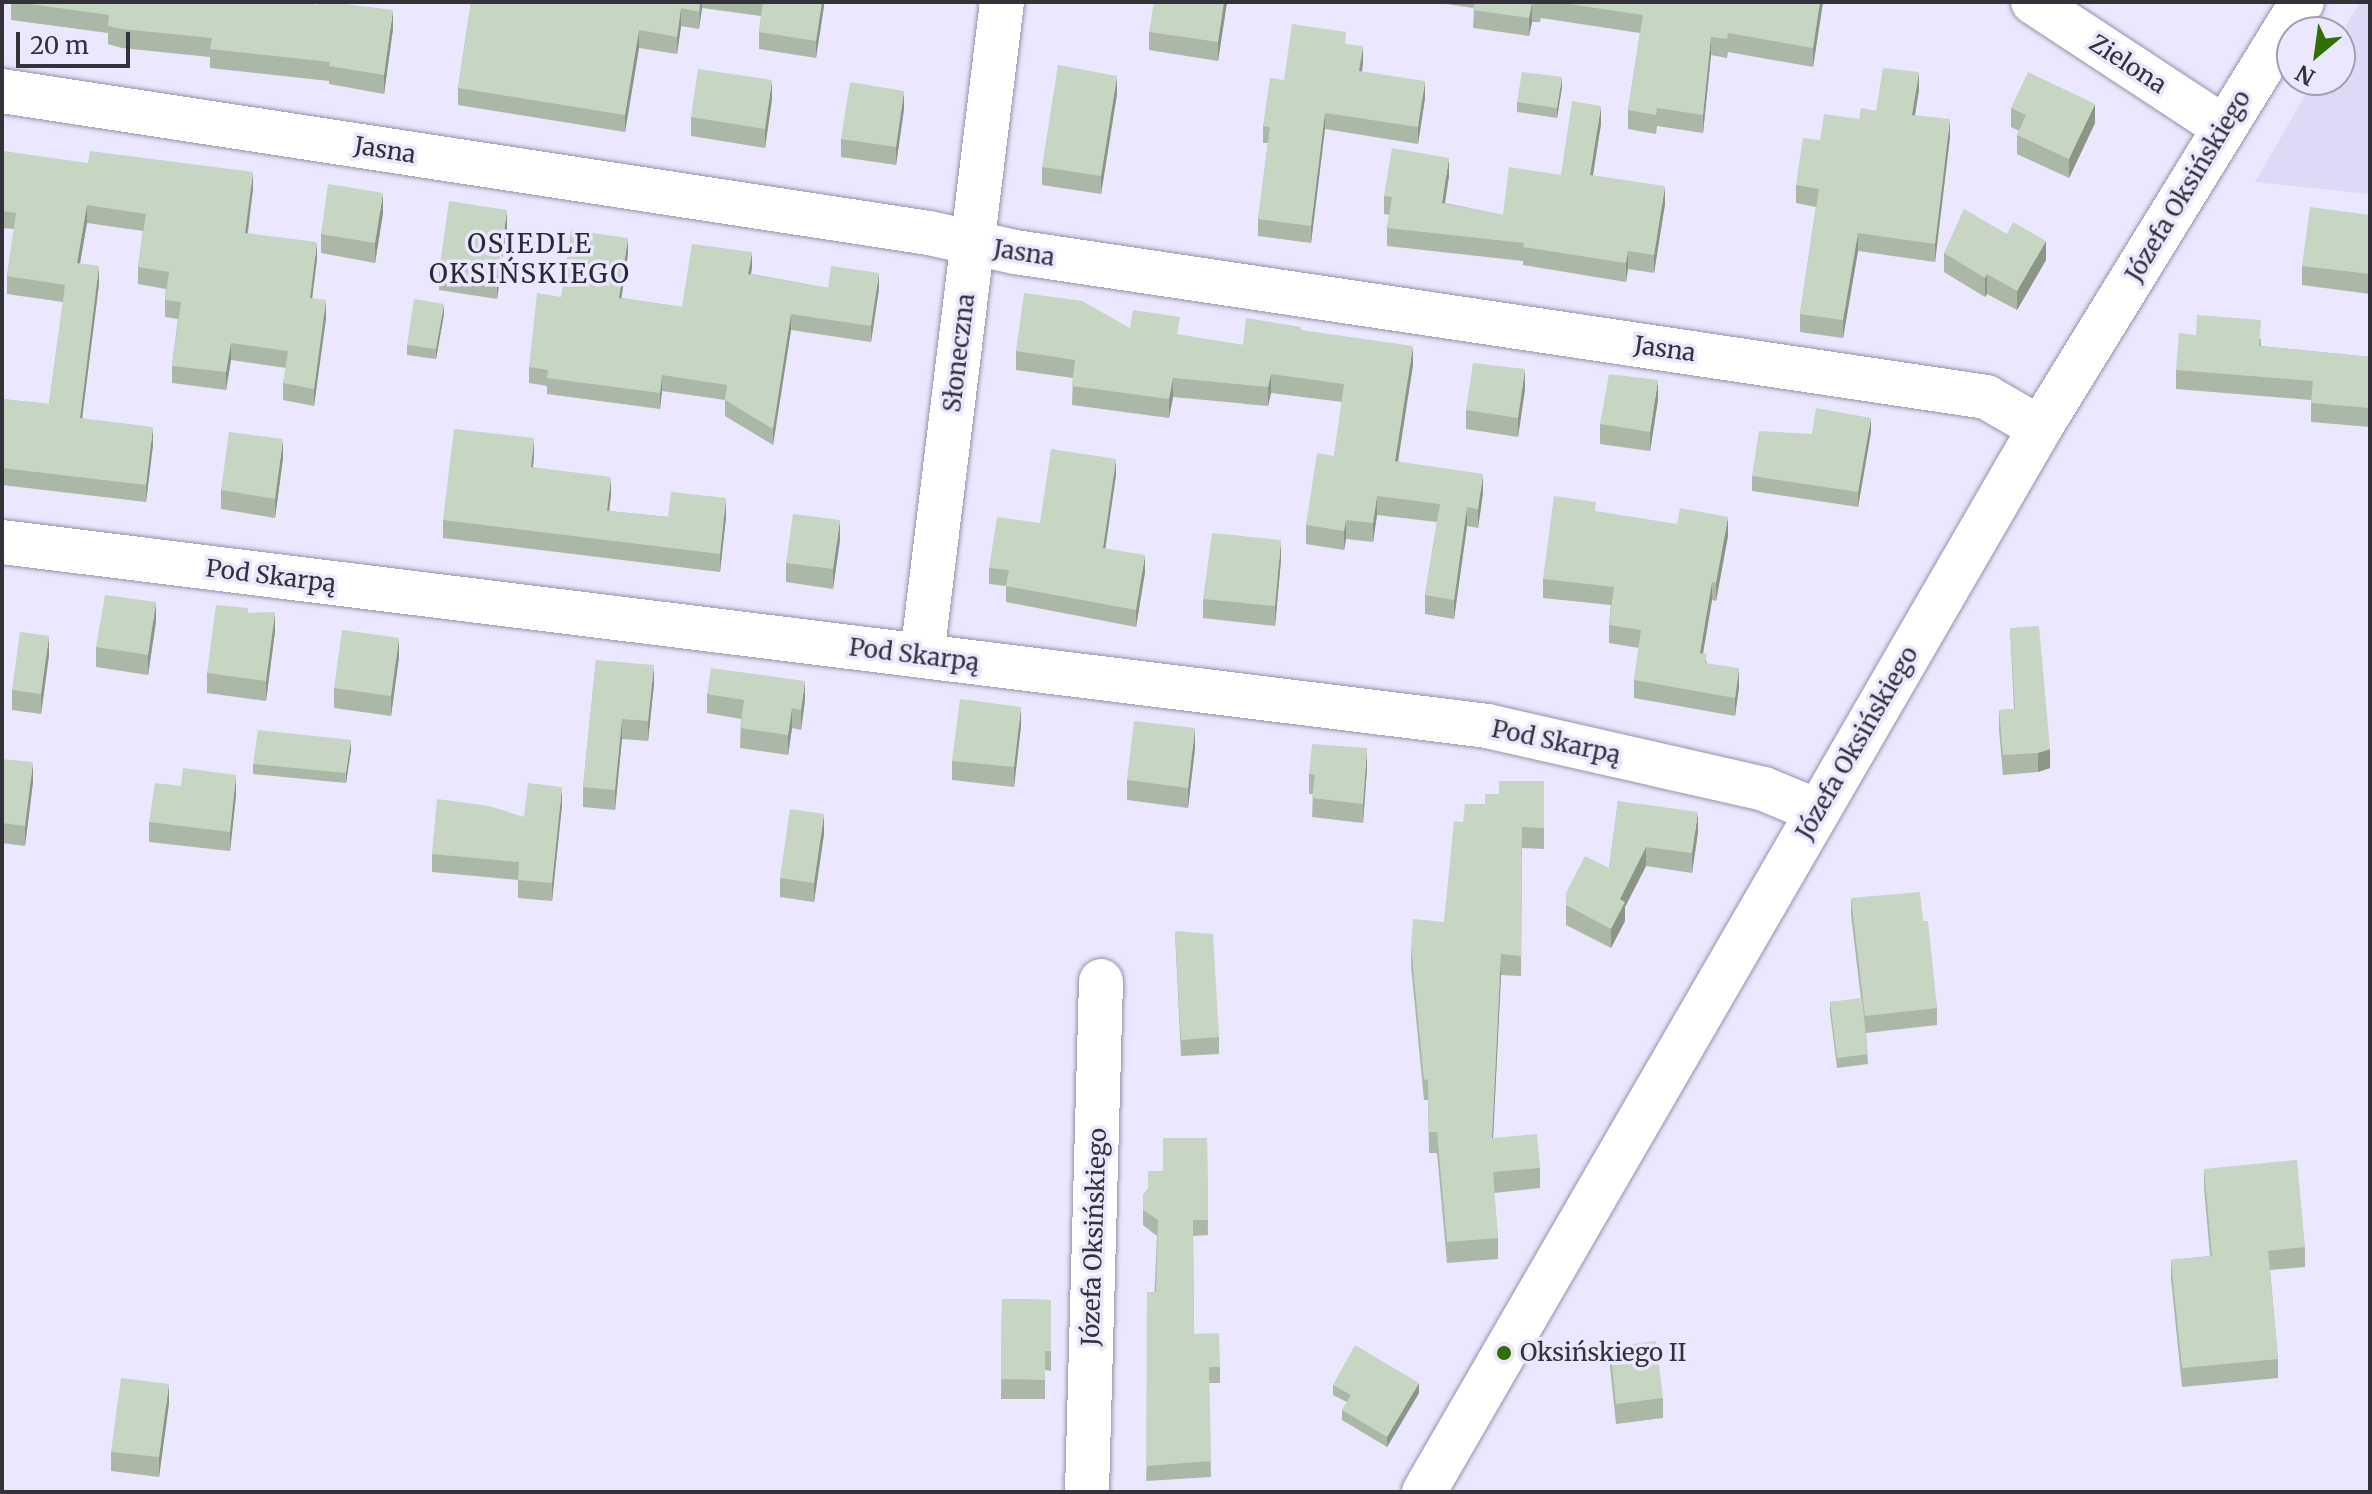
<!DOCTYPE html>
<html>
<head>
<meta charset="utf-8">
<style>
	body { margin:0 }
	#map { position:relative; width:2372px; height:1494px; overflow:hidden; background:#eae7ff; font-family:Merriweather,serif }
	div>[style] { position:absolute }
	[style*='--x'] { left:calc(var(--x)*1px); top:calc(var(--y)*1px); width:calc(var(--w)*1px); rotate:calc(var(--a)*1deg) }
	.built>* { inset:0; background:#ddd9f6 }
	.roads { filter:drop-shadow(0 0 2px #9592a8) drop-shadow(0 0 2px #9592a8) }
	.street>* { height:44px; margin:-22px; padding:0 22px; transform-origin:22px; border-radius:22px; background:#fff }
	.wall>* { inset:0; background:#abb8a7 }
	.shaded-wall>* { inset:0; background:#8b9688 }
	.building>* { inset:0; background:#c7d6c2 }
	.dots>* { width:22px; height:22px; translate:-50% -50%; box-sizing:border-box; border:4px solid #eae7ff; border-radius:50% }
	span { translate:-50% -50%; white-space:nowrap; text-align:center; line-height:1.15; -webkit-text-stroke:7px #eae7ff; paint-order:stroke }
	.street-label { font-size:24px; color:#33323b }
	.poi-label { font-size:24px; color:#33323b }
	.left { translate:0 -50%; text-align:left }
	.neighbourhood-label { font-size:26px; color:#2a2738; letter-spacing:2px }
	.frame { position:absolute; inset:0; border:4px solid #33323b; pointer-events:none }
	.north { position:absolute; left:2276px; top:16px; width:80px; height:80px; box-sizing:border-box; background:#eae7ff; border:2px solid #a19fb1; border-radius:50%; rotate:209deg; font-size:22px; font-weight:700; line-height:32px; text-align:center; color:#33323b }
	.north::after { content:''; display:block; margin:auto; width:28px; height:36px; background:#316f03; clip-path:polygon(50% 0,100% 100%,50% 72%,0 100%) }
	.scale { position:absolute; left:16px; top:32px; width:114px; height:36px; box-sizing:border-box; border:4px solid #33323b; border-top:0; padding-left:10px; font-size:24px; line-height:28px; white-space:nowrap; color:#33323b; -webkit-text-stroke:6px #eae7ff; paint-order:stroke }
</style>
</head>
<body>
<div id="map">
	<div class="built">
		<div style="clip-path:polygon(2360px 2px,2370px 2px,2370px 194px,2255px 182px,2314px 80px,2340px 80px,2340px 36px)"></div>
	</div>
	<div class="roads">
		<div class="street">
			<div style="--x:2033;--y:2;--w:227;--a:33.3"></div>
			<div style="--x:2;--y:91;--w:938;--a:8.71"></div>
			<div style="--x:929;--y:233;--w:88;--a:12.5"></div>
			<div style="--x:1015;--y:252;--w:982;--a:8.49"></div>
			<div style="--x:1986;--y:397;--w:62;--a:29.9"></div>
			<div style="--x:2;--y:542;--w:1496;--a:7.06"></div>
			<div style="--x:1487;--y:726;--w:284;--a:12.8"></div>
			<div style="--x:1764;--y:789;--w:57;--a:22.5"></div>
			<div style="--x:922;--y:656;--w:659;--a:-83.03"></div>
			<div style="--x:1087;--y:1492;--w:511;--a:-88.43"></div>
			<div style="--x:1424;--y:1492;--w:1229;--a:-59.93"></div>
			<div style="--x:2040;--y:428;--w:500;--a:-58.41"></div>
		</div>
	</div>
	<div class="wall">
		<div style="clip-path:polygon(11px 2px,298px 2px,393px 29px,384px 94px,329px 84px,329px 81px,210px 68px,210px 57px,122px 48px,108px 44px,108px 33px,11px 20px)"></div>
		<div style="clip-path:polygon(471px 2px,824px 2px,824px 6px,816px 58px,759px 49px,759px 32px,761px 16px,702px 8px,699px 29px,681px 26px,677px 54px,639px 48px,625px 132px,458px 105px,458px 88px)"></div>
		<div style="clip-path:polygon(1227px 2px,1218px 61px,1149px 50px,1149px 32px)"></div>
		<div style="clip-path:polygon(1432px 2px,1823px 2px,1813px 67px,1728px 52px,1727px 58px,1711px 55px,1703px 133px,1657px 126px,1656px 134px,1628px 129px,1628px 110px,1640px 33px,1541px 18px,1540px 22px,1532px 22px,1529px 36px,1473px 28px,1474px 8px)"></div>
		<div style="clip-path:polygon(1346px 44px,1363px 63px,1362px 72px,1425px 98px,1418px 144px,1325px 129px,1311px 243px,1258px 236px,1258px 219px,1268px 143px,1263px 143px,1263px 126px,1284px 80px)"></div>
		<div style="clip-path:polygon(1562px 87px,1557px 118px,1517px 112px,1517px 102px)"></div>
		<div style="clip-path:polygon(1919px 90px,1915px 115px,1950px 137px,1935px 262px,1858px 251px,1843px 338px,1800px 332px,1800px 314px,1816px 207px,1796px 203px,1796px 185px,1820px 140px,1859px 119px)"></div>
		<div style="clip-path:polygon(1117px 94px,1101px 194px,1042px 185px,1042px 167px)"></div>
		<div style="clip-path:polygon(772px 99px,765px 148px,691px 136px,691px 117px)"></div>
		<div style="clip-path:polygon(2011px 108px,2095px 123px,2069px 178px,2017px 154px,2017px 135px,2019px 131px,2011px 127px)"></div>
		<div style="clip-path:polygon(904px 109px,896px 165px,841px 157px,841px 139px)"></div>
		<div style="clip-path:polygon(1601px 124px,1593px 175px,1665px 204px,1654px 273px,1628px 269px,1626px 282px,1523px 265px,1523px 261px,1387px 246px,1387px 228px,1389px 215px,1384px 214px,1384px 196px,1449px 176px,1445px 203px,1503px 215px,1561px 175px)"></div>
		<div style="clip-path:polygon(2370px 130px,2370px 183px,2368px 182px,2368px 154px)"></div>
		<div style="clip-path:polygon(2px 151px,253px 189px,248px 233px,317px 259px,312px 298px,326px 318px,314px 406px,283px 400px,283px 383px,286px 368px,231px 360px,226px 390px,172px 383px,172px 366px,178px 319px,165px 317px,165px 300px,166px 289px,138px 284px,138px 267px,143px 231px,87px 223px,80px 263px,99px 284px,82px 418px,153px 445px,146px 502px,2px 485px,2px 399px,49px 404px,63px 302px,7px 294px,7px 276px,14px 229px,2px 228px)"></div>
		<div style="clip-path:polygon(383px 213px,375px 263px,321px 253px,321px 234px)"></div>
		<div style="clip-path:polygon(2370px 215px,2370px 294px,2302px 285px,2302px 266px)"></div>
		<div style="clip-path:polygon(507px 229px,497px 299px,439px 290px,439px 272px)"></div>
		<div style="clip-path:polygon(1944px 253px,2046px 260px,2017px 310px,1987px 294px,1985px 297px,1944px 272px)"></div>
		<div style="clip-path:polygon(628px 254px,621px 298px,682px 307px,752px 268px,751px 274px,828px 288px,879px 289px,871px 342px,791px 330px,773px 445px,725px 416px,725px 400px,662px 391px,660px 409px,547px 394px,547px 386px,529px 383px,529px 367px,561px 297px)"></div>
		<div style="clip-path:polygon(444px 314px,436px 359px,407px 355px,407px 345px)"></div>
		<div style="clip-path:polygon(1130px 328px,1243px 345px,1301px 330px,1413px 365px,1398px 461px,1483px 493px,1478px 528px,1467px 526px,1454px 619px,1425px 614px,1425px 595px,1437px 522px,1377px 515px,1373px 542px,1346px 539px,1344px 550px,1306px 544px,1306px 525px,1334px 456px,1342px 402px,1271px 393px,1268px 406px,1173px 397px,1169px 418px,1072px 405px,1073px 378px,1016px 370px,1016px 351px)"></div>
		<div style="clip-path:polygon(2196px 335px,2261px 339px,2261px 346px,2370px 357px,2370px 427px,2311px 422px,2311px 400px,2176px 389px,2176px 370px)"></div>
		<div style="clip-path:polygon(1525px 389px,1518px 437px,1466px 429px,1466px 410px)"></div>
		<div style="clip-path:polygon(1658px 400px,1650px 451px,1600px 444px,1600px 424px)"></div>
		<div style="clip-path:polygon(1871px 432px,1858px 507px,1752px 491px,1752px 476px,1812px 434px)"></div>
		<div style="clip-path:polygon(534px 456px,533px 467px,611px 495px,609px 511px,668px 517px,726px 517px,720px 572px,443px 538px,443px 520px)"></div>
		<div style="clip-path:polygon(283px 458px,275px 518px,221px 509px,221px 490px)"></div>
		<div style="clip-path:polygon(1116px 475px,1105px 548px,1145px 572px,1136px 627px,1006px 602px,1006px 586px,989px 584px,989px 568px,1040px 523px)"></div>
		<div style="clip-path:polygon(1596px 512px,1728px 536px,1716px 601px,1712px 600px,1703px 653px,1707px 663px,1739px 687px,1735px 716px,1634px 698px,1634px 680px,1639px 648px,1609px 643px,1609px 625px,1611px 605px,1543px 598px,1543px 579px)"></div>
		<div style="clip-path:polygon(840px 540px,833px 589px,786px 582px,786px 563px)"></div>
		<div style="clip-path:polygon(1281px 560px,1275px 626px,1203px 618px,1203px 599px)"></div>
		<div style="clip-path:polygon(248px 613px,275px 631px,266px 701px,207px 693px,207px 673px)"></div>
		<div style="clip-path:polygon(156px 621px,148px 675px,96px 667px,96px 647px)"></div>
		<div style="clip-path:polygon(2010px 628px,2050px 768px,2038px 772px,2003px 775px,1999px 730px,1999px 710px,2014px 709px)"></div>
		<div style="clip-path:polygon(49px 655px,41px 714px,12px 710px,12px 690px)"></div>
		<div style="clip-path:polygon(399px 657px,391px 716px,334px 708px,334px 688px)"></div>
		<div style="clip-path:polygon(596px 660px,654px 684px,648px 741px,622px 739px,615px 810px,583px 807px,583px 787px)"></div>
		<div style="clip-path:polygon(707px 694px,805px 700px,801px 730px,792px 728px,788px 755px,740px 748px,741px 719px,707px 713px)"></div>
		<div style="clip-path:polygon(1021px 726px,1014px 787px,952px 780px,952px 761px)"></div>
		<div style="clip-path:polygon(1195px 748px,1188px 808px,1127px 800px,1127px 780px)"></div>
		<div style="clip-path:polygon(351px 750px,346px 783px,253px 774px,253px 764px)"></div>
		<div style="clip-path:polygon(2px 759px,33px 782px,25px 846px,2px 843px)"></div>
		<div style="clip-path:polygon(1367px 768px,1363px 823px,1312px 817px,1313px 794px,1309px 794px,1309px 774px)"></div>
		<div style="clip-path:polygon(1544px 781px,1544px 849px,1522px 848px,1521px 976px,1501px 975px,1493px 1138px,1540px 1168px,1540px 1188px,1494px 1193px,1498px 1238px,1498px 1259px,1447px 1263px,1437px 1153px,1429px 1153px,1428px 1100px,1424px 1100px,1411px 966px,1411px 946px,1444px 922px,1463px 822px,1499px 794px)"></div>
		<div style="clip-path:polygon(236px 795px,230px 851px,149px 842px,149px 822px)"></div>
		<div style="clip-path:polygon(1618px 801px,1698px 832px,1692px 873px,1646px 866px,1625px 907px,1625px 921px,1611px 948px,1566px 925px,1566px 893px,1609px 868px)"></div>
		<div style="clip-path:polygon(562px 805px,552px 901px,518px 898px,518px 880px,432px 872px,432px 854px,524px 817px)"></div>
		<div style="clip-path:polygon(824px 834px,814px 902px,780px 897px,780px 878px)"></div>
		<div style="clip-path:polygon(1851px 898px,1923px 921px,1937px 1008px,1937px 1025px,1866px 1033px,1868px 1064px,1837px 1068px,1830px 1012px,1830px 1002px,1861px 999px,1851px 915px)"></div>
		<div style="clip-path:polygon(1175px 931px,1219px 1037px,1219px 1054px,1181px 1056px)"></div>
		<div style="clip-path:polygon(1207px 1138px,1208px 1235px,1193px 1236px,1194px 1334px,1220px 1367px,1220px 1383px,1209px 1383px,1211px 1477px,1146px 1481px,1157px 1236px,1143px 1225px,1143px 1195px,1163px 1171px)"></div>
		<div style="clip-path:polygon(2204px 1169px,2305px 1247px,2305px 1267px,2270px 1270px,2278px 1359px,2278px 1378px,2182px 1387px,2171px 1279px,2171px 1260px,2210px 1256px,2204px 1188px)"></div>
		<div style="clip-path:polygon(1002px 1299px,1051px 1300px,1051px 1371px,1045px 1370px,1045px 1399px,1001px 1399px)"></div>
		<div style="clip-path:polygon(1610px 1347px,1663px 1398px,1663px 1418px,1616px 1424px,1610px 1366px)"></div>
		<div style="clip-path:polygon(1333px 1385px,1419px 1393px,1387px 1447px,1342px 1420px,1342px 1410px,1347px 1402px,1333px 1395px)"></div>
		<div style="clip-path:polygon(169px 1403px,159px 1477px,111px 1471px,111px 1452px)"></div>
	</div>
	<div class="shaded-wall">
		<div style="clip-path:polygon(700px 2px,702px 2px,702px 8px,699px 29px)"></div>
		<div style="clip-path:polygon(822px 2px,824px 2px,824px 6px,816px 58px,816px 41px)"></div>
		<div style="clip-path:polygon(1224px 2px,1227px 2px,1218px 61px,1218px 42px)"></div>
		<div style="clip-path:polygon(1820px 2px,1823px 2px,1813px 67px,1813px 48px)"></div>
		<div style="clip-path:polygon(1532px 3px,1532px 22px,1529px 36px,1529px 18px)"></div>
		<div style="clip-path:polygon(681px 8px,681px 26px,677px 54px,677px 37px)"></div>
		<div style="clip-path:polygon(393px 10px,393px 29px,384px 94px,384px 75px)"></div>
		<div style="clip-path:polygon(639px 30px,639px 48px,625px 132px,625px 115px)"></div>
		<div style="clip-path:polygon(1711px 37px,1711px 55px,1703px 133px,1703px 115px)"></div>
		<div style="clip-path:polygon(1363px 46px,1363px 63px,1359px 88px,1359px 71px)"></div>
		<div style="clip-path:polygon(1919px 72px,1919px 90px,1912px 132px,1912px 115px)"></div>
		<div style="clip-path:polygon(1117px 76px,1117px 94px,1101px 194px,1101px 176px)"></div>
		<div style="clip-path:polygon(1562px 77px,1562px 87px,1557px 118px,1557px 108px)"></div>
		<div style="clip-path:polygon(772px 80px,772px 99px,765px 148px,765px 129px)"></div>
		<div style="clip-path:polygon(1425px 81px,1425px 98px,1418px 144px,1418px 127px)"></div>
		<div style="clip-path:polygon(904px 91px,904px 109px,896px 165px,896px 147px)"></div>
		<div style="clip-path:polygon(2095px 104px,2095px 123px,2069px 178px,2069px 159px)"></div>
		<div style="clip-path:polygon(1601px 106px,1601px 124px,1590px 193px,1590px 175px)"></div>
		<div style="clip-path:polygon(1325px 113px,1325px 129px,1311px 243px,1311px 226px)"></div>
		<div style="clip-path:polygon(1950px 119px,1950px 137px,1935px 262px,1935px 244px)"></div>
		<div style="clip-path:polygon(1449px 158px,1449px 176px,1442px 221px,1442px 203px)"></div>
		<div style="clip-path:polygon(253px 172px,253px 189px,245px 250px,245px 233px)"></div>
		<div style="clip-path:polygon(1665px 186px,1665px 204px,1654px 273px,1654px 255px)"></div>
		<div style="clip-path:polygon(383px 193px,383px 213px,375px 263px,375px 243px)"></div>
		<div style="clip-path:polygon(87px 205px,87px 223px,77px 280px,77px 263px)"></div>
		<div style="clip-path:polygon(507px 210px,507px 229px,497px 299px,497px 280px)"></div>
		<div style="clip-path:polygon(1858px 233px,1858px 251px,1843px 338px,1843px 320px)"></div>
		<div style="clip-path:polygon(628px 238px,628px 254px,619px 314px,619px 298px)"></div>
		<div style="clip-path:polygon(2046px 241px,2046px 260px,2017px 310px,2017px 291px)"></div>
		<div style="clip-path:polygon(317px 242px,317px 259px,310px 315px,310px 298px)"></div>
		<div style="clip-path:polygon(1628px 251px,1628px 269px,1626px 282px,1626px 263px)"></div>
		<div style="clip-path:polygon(752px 252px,752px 268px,748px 290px,748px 274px)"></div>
		<div style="clip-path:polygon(99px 266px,99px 284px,80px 435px,80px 418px)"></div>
		<div style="clip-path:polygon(879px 273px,879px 289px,871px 342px,871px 326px)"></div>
		<div style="clip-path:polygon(1987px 274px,1987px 294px,1985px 297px,1985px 278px)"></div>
		<div style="clip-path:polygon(326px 300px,326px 318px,314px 406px,314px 389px)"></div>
		<div style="clip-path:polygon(444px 304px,444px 314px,436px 359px,436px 349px)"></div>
		<div style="clip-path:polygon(791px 314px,791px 330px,773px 445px,773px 429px)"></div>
		<div style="clip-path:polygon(231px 343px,231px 360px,226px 390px,226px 372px)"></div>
		<div style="clip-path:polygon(1413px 346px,1413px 365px,1395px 480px,1395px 461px)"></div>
		<div style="clip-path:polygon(1525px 369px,1525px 389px,1518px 437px,1518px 418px)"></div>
		<div style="clip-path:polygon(1271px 374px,1271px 393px,1268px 406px,1268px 387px)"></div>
		<div style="clip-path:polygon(662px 375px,662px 391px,660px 409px,660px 393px)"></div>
		<div style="clip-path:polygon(1173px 378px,1173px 397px,1169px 418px,1169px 399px)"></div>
		<div style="clip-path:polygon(1658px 380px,1658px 400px,1650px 451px,1650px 432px)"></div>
		<div style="clip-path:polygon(1871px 418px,1871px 432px,1858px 507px,1858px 492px)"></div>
		<div style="clip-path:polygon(153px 427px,153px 445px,146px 502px,146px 485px)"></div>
		<div style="clip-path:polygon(534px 438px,534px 456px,531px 485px,531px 467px)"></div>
		<div style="clip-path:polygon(283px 439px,283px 458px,275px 518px,275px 499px)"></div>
		<div style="clip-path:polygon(1116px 459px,1116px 475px,1103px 565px,1103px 548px)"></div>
		<div style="clip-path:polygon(1483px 474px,1483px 493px,1478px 528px,1478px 509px)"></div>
		<div style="clip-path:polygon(611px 477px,611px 495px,607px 529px,607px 511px)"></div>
		<div style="clip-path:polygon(1377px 496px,1377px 515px,1373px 542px,1373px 523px)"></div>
		<div style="clip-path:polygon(726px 498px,726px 517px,720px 572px,720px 554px)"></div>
		<div style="clip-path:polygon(1467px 507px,1467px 526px,1454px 619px,1454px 600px)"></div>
		<div style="clip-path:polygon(1728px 517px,1728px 536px,1716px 601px,1716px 583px)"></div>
		<div style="clip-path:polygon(840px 520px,840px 540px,833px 589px,833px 569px)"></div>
		<div style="clip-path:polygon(1346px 520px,1346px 539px,1344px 550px,1344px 531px)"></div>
		<div style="clip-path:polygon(1281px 540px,1281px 560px,1275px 626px,1275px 606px)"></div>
		<div style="clip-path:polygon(1145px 555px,1145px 572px,1136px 627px,1136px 610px)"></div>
		<div style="clip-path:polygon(1712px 582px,1712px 600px,1700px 671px,1700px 653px)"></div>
		<div style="clip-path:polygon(156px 602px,156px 621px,148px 675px,148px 655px)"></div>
		<div style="clip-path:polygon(275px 612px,275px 631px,266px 701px,266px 681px)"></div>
		<div style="clip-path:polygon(49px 636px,49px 655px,41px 714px,41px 694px)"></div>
		<div style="clip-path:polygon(399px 638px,399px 657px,391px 716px,391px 696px)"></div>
		<div style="clip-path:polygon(654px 665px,654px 684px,648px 741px,648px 721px)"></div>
		<div style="clip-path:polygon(1739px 668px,1739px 687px,1735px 716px,1735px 698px)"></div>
		<div style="clip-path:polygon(805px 681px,805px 700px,801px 730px,801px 710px)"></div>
		<div style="clip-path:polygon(1021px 707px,1021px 726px,1014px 787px,1014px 767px)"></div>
		<div style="clip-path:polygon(792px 708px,792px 728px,788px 755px,788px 735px)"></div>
		<div style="clip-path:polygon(622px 719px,622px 739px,615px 810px,615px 790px)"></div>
		<div style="clip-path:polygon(1195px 728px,1195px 748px,1188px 808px,1188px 788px)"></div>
		<div style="clip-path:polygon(351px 740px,351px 750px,346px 783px,346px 773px)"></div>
		<div style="clip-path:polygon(1367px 748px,1367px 768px,1363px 823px,1363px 804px)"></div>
		<div style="clip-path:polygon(2050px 749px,2050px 768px,2038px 772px,2038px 753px)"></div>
		<div style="clip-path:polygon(33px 762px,33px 782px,25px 846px,25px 826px)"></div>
		<div style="clip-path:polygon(236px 775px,236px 795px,230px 851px,230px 832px)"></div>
		<div style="clip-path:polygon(562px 787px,562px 805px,552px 901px,552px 883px)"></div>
		<div style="clip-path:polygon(1698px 812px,1698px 832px,1692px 873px,1692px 853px)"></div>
		<div style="clip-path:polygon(824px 814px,824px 834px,814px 902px,814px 883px)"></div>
		<div style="clip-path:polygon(1646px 847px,1646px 866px,1625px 907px,1625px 921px,1611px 948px,1611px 929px,1620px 899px)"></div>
		<div style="clip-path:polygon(1501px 954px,1501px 975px,1492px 1159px,1492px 1138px)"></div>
		<div style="clip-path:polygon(1419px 1383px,1419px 1393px,1387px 1447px,1387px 1437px)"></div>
		<div style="clip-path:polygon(169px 1384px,169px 1403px,159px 1477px,159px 1457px)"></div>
	</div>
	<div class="building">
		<div style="clip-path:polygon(16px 2px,298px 2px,318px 5px,318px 2px,329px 2px,393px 10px,384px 75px,329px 66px,330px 62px,210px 49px,212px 38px,122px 29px,108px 26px,109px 15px)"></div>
		<div style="clip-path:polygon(471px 2px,700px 2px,699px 12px,681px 8px,677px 37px,639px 30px,625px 115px,458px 88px)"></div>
		<div style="clip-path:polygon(763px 2px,822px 2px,816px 41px,759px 32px)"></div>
		<div style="clip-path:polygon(1154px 2px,1224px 2px,1218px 42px,1149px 32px)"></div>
		<div style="clip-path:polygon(1475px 2px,1541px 2px,1540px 4px,1532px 3px,1529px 18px,1473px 10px)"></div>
		<div style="clip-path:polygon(1555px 2px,1820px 2px,1813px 48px,1728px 33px,1727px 39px,1711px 37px,1703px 115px,1657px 108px,1656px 115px,1628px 110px,1643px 15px)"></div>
		<div style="clip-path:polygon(1292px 24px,1346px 32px,1345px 44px,1363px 46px,1359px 71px,1425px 81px,1418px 127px,1325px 113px,1311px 226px,1258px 219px,1270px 127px,1263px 126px,1270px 78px,1284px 80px)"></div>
		<div style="clip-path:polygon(1058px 65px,1117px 76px,1101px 176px,1042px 167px)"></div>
		<div style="clip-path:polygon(1883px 68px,1919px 72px,1912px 115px,1950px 119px,1935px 244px,1858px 233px,1843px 320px,1800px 314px,1819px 189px,1796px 185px,1803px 138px,1820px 140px,1824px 114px,1859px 119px,1861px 108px,1876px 111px)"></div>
		<div style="clip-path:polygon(698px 69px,772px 80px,765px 129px,691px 117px)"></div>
		<div style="clip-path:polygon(1522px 72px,1562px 77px,1557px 108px,1517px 102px)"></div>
		<div style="clip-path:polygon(2028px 72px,2095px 104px,2069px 159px,2017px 135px,2026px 115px,2011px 108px)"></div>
		<div style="clip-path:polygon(850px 82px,904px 91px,896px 147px,841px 139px)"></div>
		<div style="clip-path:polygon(1572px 101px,1601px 106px,1590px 175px,1665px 186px,1654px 255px,1628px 251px,1626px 263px,1523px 247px,1524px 243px,1387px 228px,1392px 197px,1384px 196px,1392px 148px,1449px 158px,1442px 203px,1503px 215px,1509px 167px,1561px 175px)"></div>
		<div style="clip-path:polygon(2370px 130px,2370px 154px,2368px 154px)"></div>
		<div style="clip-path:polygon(2px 151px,88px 163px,90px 151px,253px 172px,245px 233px,317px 242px,310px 298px,326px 300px,314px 389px,283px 383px,288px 351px,231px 343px,226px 372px,172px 366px,181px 302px,165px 300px,169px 272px,138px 267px,146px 214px,87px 205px,77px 263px,99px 266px,80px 418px,153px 427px,146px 485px,2px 468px,2px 399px,49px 404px,65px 285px,7px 276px,16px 213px,2px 211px)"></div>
		<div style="clip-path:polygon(328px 184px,383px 193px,375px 243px,321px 234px)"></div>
		<div style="clip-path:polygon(449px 201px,507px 210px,497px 280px,439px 272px)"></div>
		<div style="clip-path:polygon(2310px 207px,2370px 215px,2370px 274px,2302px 266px)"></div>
		<div style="clip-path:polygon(1964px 209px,2007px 234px,2013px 222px,2046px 241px,2017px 291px,1987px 274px,1985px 278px,1944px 253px)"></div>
		<div style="clip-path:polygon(571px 230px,628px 238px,619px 298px,682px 307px,692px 244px,752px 252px,748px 274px,828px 288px,831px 266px,879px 273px,871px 326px,791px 314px,773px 429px,725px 400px,727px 385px,662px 375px,660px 393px,547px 378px,548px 370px,529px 367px,537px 293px,561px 297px)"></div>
		<div style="clip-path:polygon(1024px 293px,1082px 301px,1130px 328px,1133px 310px,1180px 317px,1177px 334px,1243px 345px,1246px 318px,1301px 327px,1301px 330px,1413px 346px,1395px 461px,1483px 474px,1478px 509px,1467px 507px,1454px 600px,1425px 595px,1440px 504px,1377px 496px,1373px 523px,1346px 520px,1344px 531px,1306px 525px,1317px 453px,1334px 456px,1344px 384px,1271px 374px,1268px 387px,1173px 378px,1169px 399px,1072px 386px,1075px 360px,1016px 351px)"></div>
		<div style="clip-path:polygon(414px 299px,444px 304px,436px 349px,407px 345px)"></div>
		<div style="clip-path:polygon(2197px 315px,2261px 320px,2259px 346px,2370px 357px,2370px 408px,2311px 403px,2313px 381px,2176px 370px,2179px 333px,2196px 335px)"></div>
		<div style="clip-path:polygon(1473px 363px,1525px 369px,1518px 418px,1466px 410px)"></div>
		<div style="clip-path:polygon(1609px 374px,1658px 380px,1650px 432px,1600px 424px)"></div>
		<div style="clip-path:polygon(1816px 408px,1871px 418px,1858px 492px,1752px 476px,1759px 431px,1812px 434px)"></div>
		<div style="clip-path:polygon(454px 429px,534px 438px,531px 467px,611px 477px,607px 511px,668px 517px,671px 492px,726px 498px,720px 554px,443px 520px)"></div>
		<div style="clip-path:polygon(229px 432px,283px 439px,275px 499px,221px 490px)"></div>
		<div style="clip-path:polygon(1051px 449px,1116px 459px,1103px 548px,1145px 555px,1136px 610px,1006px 586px,1009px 570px,989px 568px,997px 517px,1040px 523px)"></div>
		<div style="clip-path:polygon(1554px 496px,1596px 502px,1595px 511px,1677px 524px,1680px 508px,1728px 517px,1716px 583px,1712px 582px,1700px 653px,1707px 654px,1705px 663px,1739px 668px,1735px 698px,1634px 680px,1641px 630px,1609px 625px,1614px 587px,1543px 579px)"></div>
		<div style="clip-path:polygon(793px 514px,840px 520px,833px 569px,786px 563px)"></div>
		<div style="clip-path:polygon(1212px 533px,1281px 540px,1275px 606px,1203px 599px)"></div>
		<div style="clip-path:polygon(105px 595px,156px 602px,148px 655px,96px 647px)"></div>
		<div style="clip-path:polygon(216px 605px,248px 608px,248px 613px,275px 612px,266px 681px,207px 673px)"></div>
		<div style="clip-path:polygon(2039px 626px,2050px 749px,2038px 753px,2003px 755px,1999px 710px,2015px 709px,2010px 628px)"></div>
		<div style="clip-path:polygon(342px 630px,399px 638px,391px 696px,334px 688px)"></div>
		<div style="clip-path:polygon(20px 632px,49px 636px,41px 694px,12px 690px)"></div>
		<div style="clip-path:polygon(596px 660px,654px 665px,648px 721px,622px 719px,615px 790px,583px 787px)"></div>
		<div style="clip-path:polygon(711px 668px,805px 681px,801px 710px,792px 708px,788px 735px,740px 728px,744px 700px,707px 694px)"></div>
		<div style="clip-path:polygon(960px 699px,1021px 707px,1014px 767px,952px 761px)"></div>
		<div style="clip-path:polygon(1134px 721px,1195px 728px,1188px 788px,1127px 780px)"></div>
		<div style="clip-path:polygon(258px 730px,351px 740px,346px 773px,253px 764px)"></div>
		<div style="clip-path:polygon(1312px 744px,1367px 748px,1363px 804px,1312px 798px,1315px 775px,1309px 774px)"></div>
		<div style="clip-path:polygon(2px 759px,33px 762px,25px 826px,2px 823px)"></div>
		<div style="clip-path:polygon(183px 768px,236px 775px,230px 832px,149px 822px,155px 783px,181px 786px)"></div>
		<div style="clip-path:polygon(1499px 781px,1544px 781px,1544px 828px,1522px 827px,1521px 956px,1501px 954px,1492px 1138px,1537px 1134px,1540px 1168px,1493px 1172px,1498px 1238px,1447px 1242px,1437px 1132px,1429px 1132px,1428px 1079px,1424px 1080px,1411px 946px,1413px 919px,1444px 922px,1454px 821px,1463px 822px,1465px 804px,1485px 804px,1485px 794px,1499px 794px)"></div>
		<div style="clip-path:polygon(528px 783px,562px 787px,552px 883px,518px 880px,519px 862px,432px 854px,437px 799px,489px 806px,524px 817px)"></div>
		<div style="clip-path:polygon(1618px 801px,1698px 812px,1692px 853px,1646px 847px,1620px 899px,1625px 902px,1611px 929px,1566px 905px,1566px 893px,1585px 856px,1609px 868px)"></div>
		<div style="clip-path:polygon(790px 809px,824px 814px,814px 883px,780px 878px)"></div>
		<div style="clip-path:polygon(1920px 892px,1923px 921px,1928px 921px,1937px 1008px,1865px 1016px,1851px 898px)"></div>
		<div style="clip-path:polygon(1175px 931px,1213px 934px,1219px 1037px,1181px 1040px)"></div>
		<div style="clip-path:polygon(1862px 998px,1868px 1054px,1837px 1058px,1830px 1002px)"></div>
		<div style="clip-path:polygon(1163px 1138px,1207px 1138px,1208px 1220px,1193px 1220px,1194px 1334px,1219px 1333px,1220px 1367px,1209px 1367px,1211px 1461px,1146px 1466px,1147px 1292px,1156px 1292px,1158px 1220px,1143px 1210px,1143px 1195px,1148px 1190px,1148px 1171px,1163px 1171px)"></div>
		<div style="clip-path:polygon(2297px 1160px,2305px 1247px,2268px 1251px,2278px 1359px,2182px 1368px,2171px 1260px,2212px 1256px,2204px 1169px)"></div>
		<div style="clip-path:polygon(1002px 1299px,1051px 1300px,1051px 1351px,1045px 1351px,1045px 1380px,1001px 1379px)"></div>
		<div style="clip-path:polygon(1656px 1341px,1663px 1398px,1616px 1404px,1610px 1347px)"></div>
		<div style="clip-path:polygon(1355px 1345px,1419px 1383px,1387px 1437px,1342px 1410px,1351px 1395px,1333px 1385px)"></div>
		<div style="clip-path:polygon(121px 1378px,169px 1384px,159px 1457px,111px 1452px)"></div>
	</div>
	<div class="dots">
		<div style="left:1504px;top:1353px;background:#316f03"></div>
	</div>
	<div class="street-label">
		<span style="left:2128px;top:64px;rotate:33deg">Zielona</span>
		<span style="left:385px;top:150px;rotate:9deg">Jasna</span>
		<span style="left:2188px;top:186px;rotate:-59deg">Józefa Oksińskiego</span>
		<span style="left:1024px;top:253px;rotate:9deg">Jasna</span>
		<span style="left:1665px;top:349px;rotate:8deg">Jasna</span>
		<span style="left:959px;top:353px;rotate:-83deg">Słoneczna</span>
		<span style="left:271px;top:576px;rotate:7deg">Pod Skarpą</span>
		<span style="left:914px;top:655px;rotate:7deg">Pod Skarpą</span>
		<span style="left:1556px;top:742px;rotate:12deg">Pod Skarpą</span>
		<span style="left:1857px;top:743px;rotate:-60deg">Józefa Oksińskiego</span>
		<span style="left:1094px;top:1237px;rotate:-88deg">Józefa Oksińskiego</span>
	</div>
	<div class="poi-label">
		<span class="left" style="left:1520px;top:1353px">Oksińskiego II</span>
	</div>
	<div class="neighbourhood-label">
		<span style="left:530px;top:259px">OSIEDLE<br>OKSIŃSKIEGO</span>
	</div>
	<div class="frame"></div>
	<div class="north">N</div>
	<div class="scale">20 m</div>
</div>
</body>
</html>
